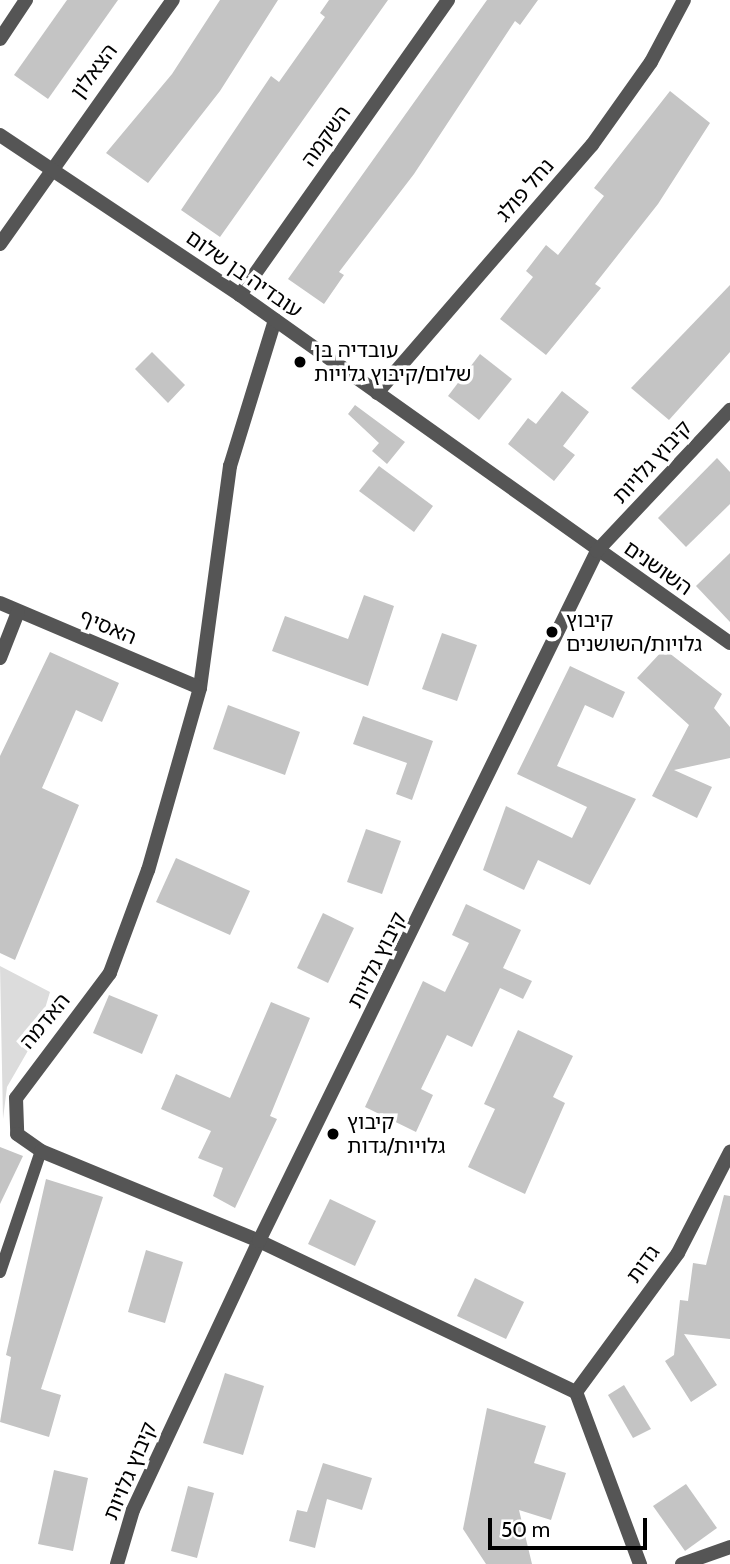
<!DOCTYPE html>
<html>
<head>
<meta charset="utf-8">
<style>
	body { margin:0 }
	#map { position:relative; width:730px; height:1564px; overflow:hidden; background:#fff; font-family:Cabin,"Noto Sans Hebrew",sans-serif }
	div>[style] { position:absolute }
	[style*='--x'] { left:calc(var(--x)*1px); top:calc(var(--y)*1px); width:calc(var(--w)*1px); rotate:calc(var(--a)*1deg) }
	.green>* { inset:0; background:#dcdcdc }
	.building>* { inset:0; background:#c4c4c4 }
	.service>* { height:12px; margin:-6px; padding:0 6px; transform-origin:6px; border-radius:6px; background:#555 }
	.minor>* { height:14px; margin:-7px; padding:0 7px; transform-origin:7px; border-radius:7px; background:#555 }
	.tertiary>* { height:14px; margin:-7px; padding:0 7px; transform-origin:7px; border-radius:7px; background:#555 }
	.dots>* { width:19px; height:19px; translate:-50% -50%; box-sizing:border-box; border:4px solid #fff; border-radius:50% }
	span { translate:-50% -50%; white-space:nowrap; text-align:center; line-height:1.15; -webkit-text-stroke:7px #fff; paint-order:stroke }
	.street-label { font-size:21px; color:#000 }
	.poi-label { font-size:21px; color:#000 }
	.left { translate:0 -50%; text-align:left }
	.scale { position:absolute; left:488px; top:1518px; width:159px; height:32px; box-sizing:border-box; border:4px solid #000; border-top:0; padding-left:9px; font-size:21px; line-height:24px; white-space:nowrap; color:#000; -webkit-text-stroke:5px #fff; paint-order:stroke }
</style>
</head>
<body>
<div id="map">
	<div class="green">
		<div style="clip-path:polygon(0 966px,50px 992px,37px 1035px,7px 1087px,3px 1119px)"></div>
	</div>
	<div class="building">
		<div style="clip-path:polygon(67px 0,118px 0,48px 99px,14px 75px)"></div>
		<div style="clip-path:polygon(220px 0,278px 0,220px 91px,148px 183px,106px 153px,172px 74px)"></div>
		<div style="clip-path:polygon(329px 0,388px 0,220px 237px,181px 210px,271px 76px,279px 82px,325px 17px,320px 13px)"></div>
		<div style="clip-path:polygon(487px 0,538px 0,520px 25px,515px 21px,414px 174px,339px 272px,344px 275px,324px 304px,288px 279px)"></div>
		<div style="clip-path:polygon(670px 91px,710px 123px,658px 204px,595px 284px,601px 288px,546px 355px,500px 319px,533px 277px,526px 271px,546px 245px,558px 255px,604px 196px,594px 188px)"></div>
		<div style="clip-path:polygon(730px 285px,730px 352px,669px 420px,631px 388px)"></div>
		<div style="clip-path:polygon(152px 352px,185px 385px,168px 403px,135px 369px)"></div>
		<div style="clip-path:polygon(480px 354px,512px 379px,479px 420px,448px 396px)"></div>
		<div style="clip-path:polygon(562px 391px,589px 412px,563px 446px,575px 455px,554px 481px,508px 444px,528px 418px,536px 424px)"></div>
		<div style="clip-path:polygon(355px 405px,405px 442px,387px 464px,372px 451px,379px 443px,348px 414px)"></div>
		<div style="clip-path:polygon(717px 458px,730px 472px,730px 504px,686px 547px,658px 518px)"></div>
		<div style="clip-path:polygon(379px 466px,433px 506px,414px 532px,359px 491px)"></div>
		<div style="clip-path:polygon(730px 553px,730px 622px,696px 586px)"></div>
		<div style="clip-path:polygon(364px 595px,394px 606px,368px 686px,272px 651px,285px 616px,348px 639px)"></div>
		<div style="clip-path:polygon(442px 633px,477px 645px,457px 701px,422px 689px)"></div>
		<div style="clip-path:polygon(664px 649px,722px 694px,714px 708px,730px 727px,730px 758px,674px 770px,712px 787px,697px 818px,652px 796px,689px 725px,637px 678px)"></div>
		<div style="clip-path:polygon(50px 652px,119px 683px,102px 722px,76px 710px,42px 788px,79px 805px,15px 960px,0 953px,0 756px)"></div>
		<div style="clip-path:polygon(570px 666px,625px 692px,613px 718px,585px 705px,557px 766px,636px 799px,590px 885px,538px 860px,524px 890px,483px 870px,506px 806px,572px 838px,587px 807px,517px 774px)"></div>
		<div style="clip-path:polygon(228px 705px,300px 732px,285px 775px,213px 749px)"></div>
		<div style="clip-path:polygon(363px 716px,433px 741px,412px 800px,396px 794px,407px 763px,353px 744px)"></div>
		<div style="clip-path:polygon(366px 829px,401px 841px,382px 894px,347px 882px)"></div>
		<div style="clip-path:polygon(176px 858px,250px 891px,230px 935px,156px 902px)"></div>
		<div style="clip-path:polygon(466px 904px,521px 930px,503px 968px,532px 981px,523px 999px,500px 988px,472px 1047px,447px 1035px,421px 1089px,433px 1095px,416px 1132px,365px 1107px,423px 981px,445px 992px,469px 943px,452px 935px)"></div>
		<div style="clip-path:polygon(323px 913px,354px 928px,328px 983px,297px 968px)"></div>
		<div style="clip-path:polygon(109px 995px,158px 1015px,142px 1054px,93px 1033px)"></div>
		<div style="clip-path:polygon(271px 1002px,310px 1018px,270px 1116px,277px 1119px,235px 1208px,213px 1196px,223px 1168px,198px 1158px,211px 1131px,161px 1109px,176px 1074px,230px 1098px)"></div>
		<div style="clip-path:polygon(518px 1030px,573px 1056px,553px 1097px,565px 1103px,525px 1194px,468px 1167px,495px 1109px,484px 1104px)"></div>
		<div style="clip-path:polygon(0 1147px,23px 1156px,0 1204px)"></div>
		<div style="clip-path:polygon(46px 1179px,103px 1197px,41px 1389px,61px 1395px,49px 1437px,0 1422px,11px 1357px,6px 1355px)"></div>
		<div style="clip-path:polygon(724px 1195px,730px 1196px,730px 1339px,684px 1334px,717px 1385px,691px 1402px,665px 1361px,674px 1355px,680px 1300px,688px 1301px,693px 1263px,706px 1265px)"></div>
		<div style="clip-path:polygon(330px 1199px,376px 1221px,355px 1266px,308px 1244px)"></div>
		<div style="clip-path:polygon(146px 1250px,183px 1262px,165px 1323px,128px 1312px)"></div>
		<div style="clip-path:polygon(475px 1278px,524px 1302px,506px 1339px,457px 1316px)"></div>
		<div style="clip-path:polygon(225px 1373px,264px 1386px,243px 1455px,203px 1443px)"></div>
		<div style="clip-path:polygon(624px 1385px,651px 1429px,633px 1438px,608px 1395px)"></div>
		<div style="clip-path:polygon(487px 1408px,546px 1426px,534px 1463px,566px 1473px,551px 1520px,519px 1510px,532px 1564px,486px 1564px,463px 1529px)"></div>
		<div style="clip-path:polygon(323px 1463px,372px 1478px,362px 1510px,327px 1499px,315px 1548px,289px 1541px,297px 1510px,307px 1512px)"></div>
		<div style="clip-path:polygon(54px 1470px,88px 1478px,73px 1551px,38px 1544px)"></div>
		<div style="clip-path:polygon(686px 1484px,717px 1528px,685px 1551px,653px 1506px)"></div>
		<div style="clip-path:polygon(188px 1486px,214px 1493px,197px 1558px,171px 1551px)"></div>
	</div>
	<div class="service">
		<div style="--x:0;--y:1272;--w:128;--a:-71.3"></div>
	</div>
	<div class="minor">
		<div style="--x:0;--y:244;--w:299;--a:-54.7"></div>
		<div style="--x:240;--y:295;--w:361;--a:-54.8"></div>
		<div style="--x:275;--y:320;--w:153;--a:107.1"></div>
		<div style="--x:230;--y:466;--w:224;--a:97.7"></div>
		<div style="--x:200;--y:688;--w:189;--a:105.9"></div>
		<div style="--x:148;--y:870;--w:110;--a:110.3"></div>
		<div style="--x:110;--y:973;--w:156;--a:126.9"></div>
		<div style="--x:16;--y:1098;--w:36;--a:88"></div>
		<div style="--x:17;--y:1134;--w:29;--a:35"></div>
		<div style="--x:41;--y:1151;--w:236;--a:22.4"></div>
		<div style="--x:259;--y:1241;--w:351;--a:25.5"></div>
		<div style="--x:576;--y:1392;--w:184;--a:69.6"></div>
		<div style="--x:377;--y:393;--w:328;--a:-49.1"></div>
		<div style="--x:592;--y:145;--w:102;--a:-54.6"></div>
		<div style="--x:651;--y:62;--w:70;--a:-62"></div>
		<div style="--x:0;--y:603;--w:217;--a:23"></div>
		<div style="--x:0;--y:658;--w:49;--a:-68.6"></div>
		<div style="--x:576;--y:1392;--w:172;--a:-53.7"></div>
		<div style="--x:678;--y:1253;--w:114;--a:-62.8"></div>
		<div style="--x:682;--y:1564;--w:51;--a:-19.5"></div>
	</div>
	<div class="tertiary">
		<div style="--x:0;--y:39;--w:47;--a:-56.3"></div>
		<div style="--x:0;--y:135;--w:288;--a:33.7"></div>
		<div style="--x:240;--y:295;--w:601;--a:35.38"></div>
		<div style="--x:117;--y:1564;--w:56;--a:-73.5"></div>
		<div style="--x:133;--y:1510;--w:297;--a:-64.9"></div>
		<div style="--x:259;--y:1241;--w:768;--a:-63.9"></div>
		<div style="--x:597;--y:551;--w:194;--a:-46.7"></div>
	</div>
	<div class="dots">
		<div style="left:300px;top:362px;background:#000"></div>
		<div style="left:552px;top:632px;background:#000"></div>
		<div style="left:333px;top:1134px;background:#000"></div>
	</div>
	<div class="street-label">
		<span style="left:94px;top:71px;rotate:-53deg">הצאלון</span>
		<span style="left:326px;top:136px;rotate:-55deg">השקמה</span>
		<span style="left:525px;top:190px;rotate:-49deg">נחל פולג</span>
		<span style="left:244px;top:274px;rotate:35deg">עובדיה בן שלום</span>
		<span style="left:652px;top:462px;rotate:-47deg">קיבוץ גלויות</span>
		<span style="left:658px;top:568px;rotate:35deg">השושנים</span>
		<span style="left:108px;top:627px;rotate:23deg">האסיף</span>
		<span style="left:377px;top:960px;rotate:-63deg">קיבוץ גלויות</span>
		<span style="left:45px;top:1021px;rotate:-50deg">האדמה</span>
		<span style="left:643px;top:1264px;rotate:-54deg">גדות</span>
		<span style="left:130px;top:1471px;rotate:-67deg">קיבוץ גלויות</span>
	</div>
	<div class="poi-label">
		<span class="left" style="left:314px;top:362px">עובדיה בן<br>שלום/קיבוץ גלויות</span>
		<span class="left" style="left:566px;top:632px">קיבוץ<br>גלויות/השושנים</span>
		<span class="left" style="left:347px;top:1134px">קיבוץ<br>גלויות/גדות</span>
	</div>
	<div class="scale">50 m</div>
</div>
</body>
</html>
